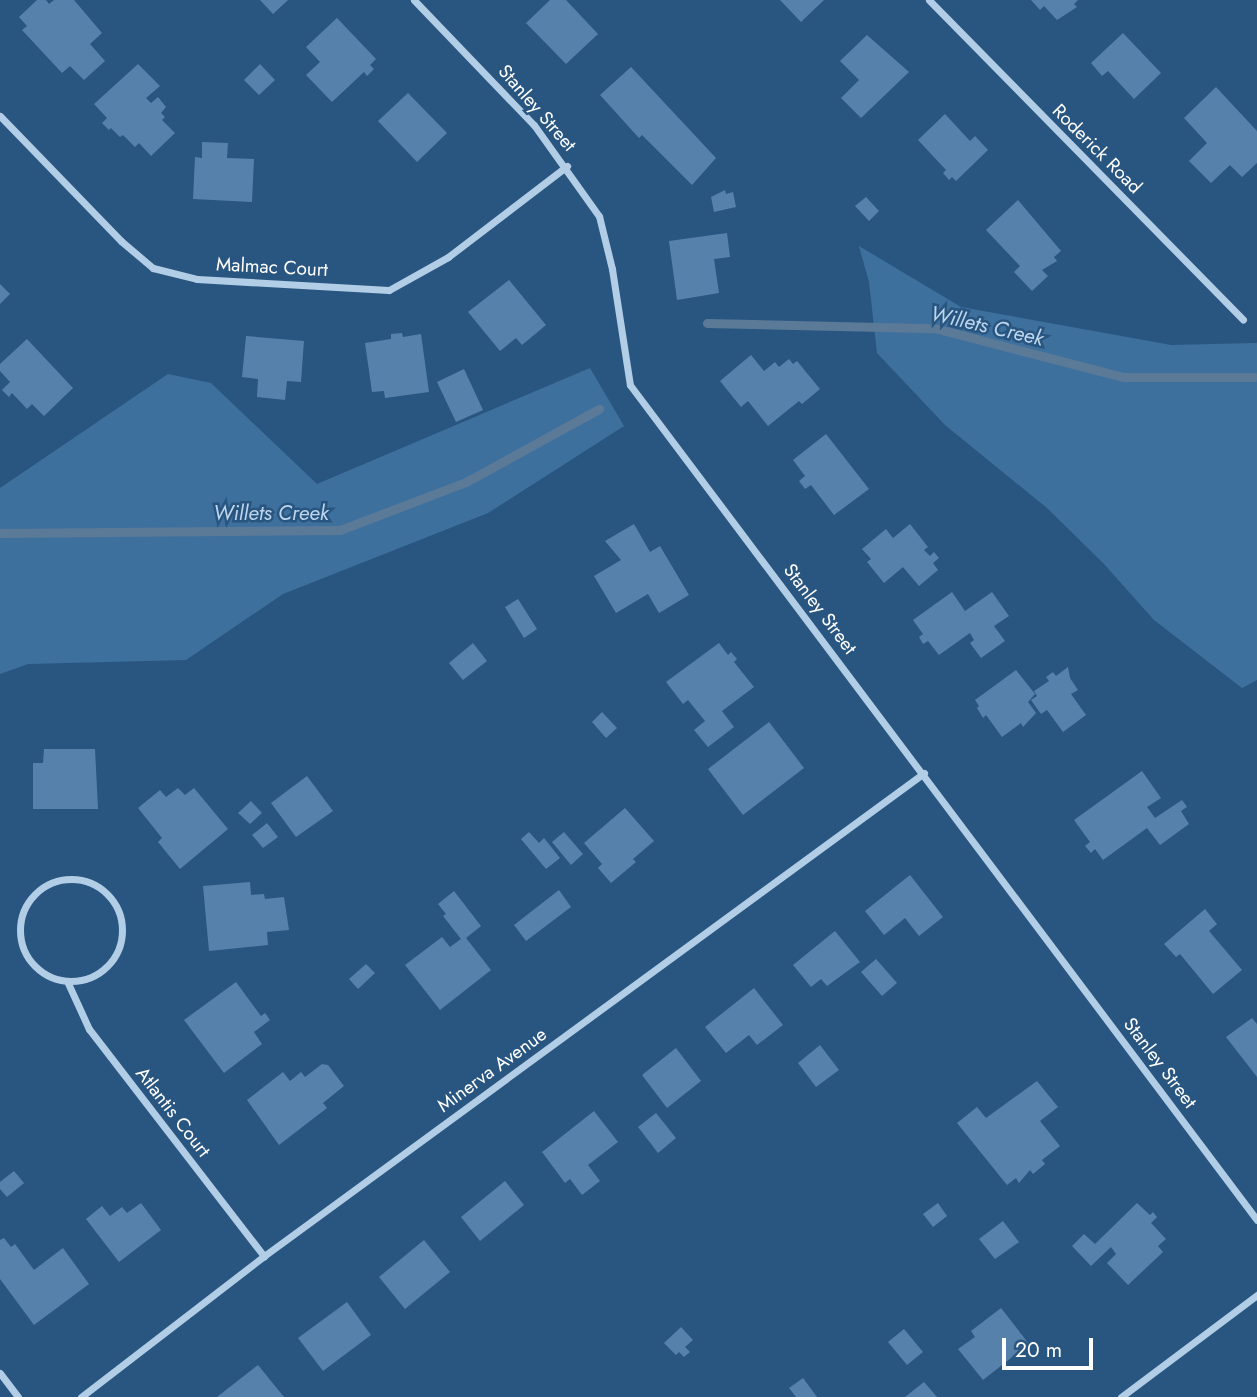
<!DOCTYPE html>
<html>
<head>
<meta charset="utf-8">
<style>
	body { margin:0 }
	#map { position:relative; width:1257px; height:1397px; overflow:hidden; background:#295681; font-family:Jost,sans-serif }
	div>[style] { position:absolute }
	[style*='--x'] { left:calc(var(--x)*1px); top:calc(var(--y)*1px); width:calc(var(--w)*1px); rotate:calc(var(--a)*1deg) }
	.green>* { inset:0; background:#3e709e }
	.stream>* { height:9px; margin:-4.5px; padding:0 4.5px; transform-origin:4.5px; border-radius:4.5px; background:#5b7a98 }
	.building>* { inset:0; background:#5681ab }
	.minor>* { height:7px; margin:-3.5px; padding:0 3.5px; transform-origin:3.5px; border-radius:3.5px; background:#b2cde6 }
	.minor>.ring { margin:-3.5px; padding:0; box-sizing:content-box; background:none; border:7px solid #b2cde6; border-radius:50% }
	span { translate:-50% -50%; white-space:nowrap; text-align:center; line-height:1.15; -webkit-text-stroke:5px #295681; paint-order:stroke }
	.street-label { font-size:19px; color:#fff }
	.water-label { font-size:21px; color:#bdd6ed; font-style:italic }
	.scale { position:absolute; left:1002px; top:1338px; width:91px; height:32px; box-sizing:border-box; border:4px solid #fff; border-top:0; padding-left:9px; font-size:21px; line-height:24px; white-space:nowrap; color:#fff; -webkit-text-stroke:5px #295681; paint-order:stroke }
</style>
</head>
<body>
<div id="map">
	<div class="green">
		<div style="clip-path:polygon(859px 246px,961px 307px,1171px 345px,1257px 343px,1257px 680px,1242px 688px,1154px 620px,1104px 564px,1047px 508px,945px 425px,877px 353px,869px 282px)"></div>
		<div style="clip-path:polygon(590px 368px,624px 426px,488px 513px,283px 594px,186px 660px,28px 664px,0 674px,0 488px,168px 374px,211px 383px,317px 484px)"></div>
	</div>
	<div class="stream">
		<div style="--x:707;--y:323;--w:227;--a:1.3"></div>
		<div style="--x:934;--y:328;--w:196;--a:14.5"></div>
		<div style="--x:1124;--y:377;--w:133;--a:0"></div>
		<div style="--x:0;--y:533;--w:340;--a:-0.5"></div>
		<div style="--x:340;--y:530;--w:135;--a:-20.9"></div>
		<div style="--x:466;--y:482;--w:152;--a:-28.8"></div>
	</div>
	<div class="building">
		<div style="clip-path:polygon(37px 0,46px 0,49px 4px,54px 0,74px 0,102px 33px,90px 44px,105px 61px,84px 80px,70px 66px,62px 73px,22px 30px,27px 26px,19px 17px)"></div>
		<div style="clip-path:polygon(260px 0,288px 0,273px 14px)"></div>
		<div style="clip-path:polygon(550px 0,566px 0,598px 34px,566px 64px,526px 23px)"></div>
		<div style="clip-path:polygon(780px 0,824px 0,801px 22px)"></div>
		<div style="clip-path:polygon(1031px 0,1078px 0,1074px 4px,1077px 7px,1057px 20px,1044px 6px,1040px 10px)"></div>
		<div style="clip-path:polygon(337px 18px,376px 59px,370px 65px,374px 69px,367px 76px,364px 72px,332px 102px,306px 75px,320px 62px,306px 47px)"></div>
		<div style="clip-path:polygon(1123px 33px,1161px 73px,1134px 99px,1108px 71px,1102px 76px,1091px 63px)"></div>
		<div style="clip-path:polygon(867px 35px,909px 72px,861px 118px,841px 98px,859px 80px,840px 61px)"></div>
		<div style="clip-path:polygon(138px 64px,160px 86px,146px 98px,151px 103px,158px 97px,166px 107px,161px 113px,165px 117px,162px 120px,175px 133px,151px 156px,139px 143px,135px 147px,123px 135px,120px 137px,111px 128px,109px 130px,102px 123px,107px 118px,94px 104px)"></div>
		<div style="clip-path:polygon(260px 64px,275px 80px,259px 95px,244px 80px)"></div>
		<div style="clip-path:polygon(631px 67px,716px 158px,692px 185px,642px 135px,639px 138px,600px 95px)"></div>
		<div style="clip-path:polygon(1216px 87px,1257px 131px,1257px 163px,1242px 177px,1230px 165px,1211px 183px,1189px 161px,1207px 143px,1184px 118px)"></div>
		<div style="clip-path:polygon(408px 93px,447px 133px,417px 162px,378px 121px)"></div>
		<div style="clip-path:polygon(945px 114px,970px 141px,975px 136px,988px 150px,956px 181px,952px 177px,949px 180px,943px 173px,946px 170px,918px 140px)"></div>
		<div style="clip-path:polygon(202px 142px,228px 143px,227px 158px,254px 159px,252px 202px,193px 199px,195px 157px,202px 158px)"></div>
		<div style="clip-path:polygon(725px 190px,726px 194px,733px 192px,736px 207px,714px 212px,711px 197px)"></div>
		<div style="clip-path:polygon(866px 197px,879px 211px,869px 221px,855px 206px)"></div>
		<div style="clip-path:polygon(1018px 200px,1061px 251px,1054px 257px,1057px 261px,1042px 270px,1048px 276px,1032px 291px,1014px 272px,1020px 266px,986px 230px)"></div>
		<div style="clip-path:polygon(727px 233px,730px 257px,714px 259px,719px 293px,677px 300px,669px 241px)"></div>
		<div style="clip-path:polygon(509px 280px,546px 325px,522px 345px,516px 338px,500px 351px,468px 312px)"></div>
		<div style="clip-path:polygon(0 284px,10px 294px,0 304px)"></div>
		<div style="clip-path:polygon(402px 333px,403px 337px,421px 334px,429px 392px,385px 398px,384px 391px,372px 392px,365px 343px,391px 339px,391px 334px)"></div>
		<div style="clip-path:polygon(246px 336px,304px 341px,301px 382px,287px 381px,285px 400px,257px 397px,258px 379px,242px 377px)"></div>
		<div style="clip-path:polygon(27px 339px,73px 388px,44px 416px,32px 404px,27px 409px,12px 393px,9px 397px,2px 390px,10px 382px,0 371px,0 364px)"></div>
		<div style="clip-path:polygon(751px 355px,764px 371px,775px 362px,779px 367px,789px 359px,793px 364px,797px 361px,820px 389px,802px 404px,799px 401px,768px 426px,748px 401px,741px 407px,720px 381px)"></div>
		<div style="clip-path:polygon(464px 369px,483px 410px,456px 422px,437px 382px)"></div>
		<div style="clip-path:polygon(826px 434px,869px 489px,834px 515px,811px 485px,805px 489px,799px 481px,805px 476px,793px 460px)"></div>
		<div style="clip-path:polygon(634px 524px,650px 552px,660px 546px,689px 595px,659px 613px,648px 594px,616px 613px,594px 576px,621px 560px,605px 541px)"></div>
		<div style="clip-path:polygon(910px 524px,928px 547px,924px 550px,930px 556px,934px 552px,939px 558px,933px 563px,938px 570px,919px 586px,903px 567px,884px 583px,867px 562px,871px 559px,862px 549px,886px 529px,893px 538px)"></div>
		<div style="clip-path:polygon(952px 592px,965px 611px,992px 592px,1009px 616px,994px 626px,1005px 641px,981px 658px,970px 643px,974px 640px,970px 633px,939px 655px,928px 641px,923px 644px,919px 637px,923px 634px,913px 620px)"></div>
		<div style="clip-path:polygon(518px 599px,537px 629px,524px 638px,505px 607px)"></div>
		<div style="clip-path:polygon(473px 643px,487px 661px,463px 680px,449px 663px)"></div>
		<div style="clip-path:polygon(719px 643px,728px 655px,731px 652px,737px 659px,734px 662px,754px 687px,722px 711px,734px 727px,708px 747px,694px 730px,705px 721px,688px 700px,683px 704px,666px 682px)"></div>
		<div style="clip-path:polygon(1068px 667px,1070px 678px,1078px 690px,1071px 694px,1086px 715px,1063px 732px,1047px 710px,1041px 714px,1031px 700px,1037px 696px,1034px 691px,1049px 681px,1046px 677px,1053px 672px,1056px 676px)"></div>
		<div style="clip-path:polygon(1016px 670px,1035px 694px,1028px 702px,1036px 713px,1023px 727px,1021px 723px,1002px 737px,986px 715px,983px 718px,977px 708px,979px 706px,975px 700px)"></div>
		<div style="clip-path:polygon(602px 712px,617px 728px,606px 738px,592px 722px)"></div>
		<div style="clip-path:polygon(769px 722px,804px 768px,743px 815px,708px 769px)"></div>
		<div style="clip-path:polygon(44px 749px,95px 749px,98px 809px,33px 809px,33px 763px,43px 763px)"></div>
		<div style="clip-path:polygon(1142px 771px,1161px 798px,1147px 807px,1155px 818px,1182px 800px,1187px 807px,1181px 811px,1189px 824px,1160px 845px,1147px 828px,1103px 860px,1095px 849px,1091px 853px,1085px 846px,1090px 842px,1074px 820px)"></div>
		<div style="clip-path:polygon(307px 776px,333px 811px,296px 837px,271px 803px)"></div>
		<div style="clip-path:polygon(178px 788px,185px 795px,194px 788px,228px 829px,180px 869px,158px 842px,162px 838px,138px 808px,160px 790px,166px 797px)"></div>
		<div style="clip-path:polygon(251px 801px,262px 813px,250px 824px,238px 813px)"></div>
		<div style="clip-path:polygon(625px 808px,654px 841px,633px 859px,636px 862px,611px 883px,598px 868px,602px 864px,584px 843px)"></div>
		<div style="clip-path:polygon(267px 823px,278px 837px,263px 848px,252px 835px)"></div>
		<div style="clip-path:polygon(529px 832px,539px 843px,544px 838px,560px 858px,546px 869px,521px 839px)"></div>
		<div style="clip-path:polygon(564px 832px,583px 854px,571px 865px,552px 842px)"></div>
		<div style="clip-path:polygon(910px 875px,943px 917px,919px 936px,905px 918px,884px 935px,865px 911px)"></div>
		<div style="clip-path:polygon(250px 882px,251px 895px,264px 894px,265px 899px,284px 897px,289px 930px,267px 932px,268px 945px,209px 951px,203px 886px)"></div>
		<div style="clip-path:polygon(559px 890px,571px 907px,526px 941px,514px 925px)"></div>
		<div style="clip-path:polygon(454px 891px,481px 926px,466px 938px,491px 970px,440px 1010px,405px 965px,442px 937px,450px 947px,461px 939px,443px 916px,446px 914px,438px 904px)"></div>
		<div style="clip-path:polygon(1205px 909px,1217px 924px,1209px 931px,1242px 970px,1213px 994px,1180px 954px,1176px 957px,1164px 944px)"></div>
		<div style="clip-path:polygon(835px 931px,860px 962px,827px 986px,821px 979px,811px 987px,793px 965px)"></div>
		<div style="clip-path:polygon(876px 959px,897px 983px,882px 996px,861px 972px)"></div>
		<div style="clip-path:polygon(366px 964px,375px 973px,358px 989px,349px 979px)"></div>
		<div style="clip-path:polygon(236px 982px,261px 1016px,265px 1013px,270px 1020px,254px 1032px,262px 1044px,224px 1073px,184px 1020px)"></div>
		<div style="clip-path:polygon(754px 988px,783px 1025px,757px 1045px,749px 1035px,726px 1053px,705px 1027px)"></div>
		<div style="clip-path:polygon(1252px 1018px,1257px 1024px,1257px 1077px,1226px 1037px)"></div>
		<div style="clip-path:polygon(820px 1045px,839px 1070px,816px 1087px,798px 1063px)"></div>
		<div style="clip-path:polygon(676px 1048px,701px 1081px,667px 1108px,642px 1075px)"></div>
		<div style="clip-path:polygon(322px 1064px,328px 1065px,344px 1086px,323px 1103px,327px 1108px,279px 1145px,247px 1100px,283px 1072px,290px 1081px,301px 1072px,305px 1077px)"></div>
		<div style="clip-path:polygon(1037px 1081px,1058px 1107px,1040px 1121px,1060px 1146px,1042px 1160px,1045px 1164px,1033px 1174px,1030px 1170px,1019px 1183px,1016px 1178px,1007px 1185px,957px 1123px,977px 1107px,986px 1118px)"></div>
		<div style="clip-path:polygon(594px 1111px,618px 1142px,588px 1165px,600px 1181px,582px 1195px,570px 1179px,565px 1183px,542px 1152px)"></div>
		<div style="clip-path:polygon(656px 1113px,676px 1138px,658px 1153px,638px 1127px)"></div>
		<div style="clip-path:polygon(14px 1171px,24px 1183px,7px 1197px,0 1189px,0 1182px)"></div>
		<div style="clip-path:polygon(505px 1181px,524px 1205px,480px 1241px,461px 1217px)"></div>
		<div style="clip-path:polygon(141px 1203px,161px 1230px,119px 1262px,86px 1219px,102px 1206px,110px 1216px,122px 1207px,127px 1213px)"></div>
		<div style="clip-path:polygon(938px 1203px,947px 1216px,933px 1227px,923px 1214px)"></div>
		<div style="clip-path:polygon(1137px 1203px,1150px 1215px,1153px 1212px,1157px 1217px,1151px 1223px,1166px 1239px,1158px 1246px,1163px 1252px,1128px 1285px,1107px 1263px,1116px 1254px,1111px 1247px,1091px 1266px,1072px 1246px,1084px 1234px,1095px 1244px)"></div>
		<div style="clip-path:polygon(1003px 1221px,1019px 1242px,995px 1259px,979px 1239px)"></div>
		<div style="clip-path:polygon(4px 1238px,11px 1247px,15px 1244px,34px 1270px,63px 1248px,89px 1284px,34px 1325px,0 1279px,0 1240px)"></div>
		<div style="clip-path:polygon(424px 1240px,450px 1272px,405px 1309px,379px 1277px)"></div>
		<div style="clip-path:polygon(347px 1302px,371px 1335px,323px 1371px,298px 1338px)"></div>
		<div style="clip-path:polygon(1001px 1308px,1029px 1344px,983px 1380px,958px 1349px,975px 1337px,971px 1331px)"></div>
		<div style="clip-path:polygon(681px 1327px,693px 1340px,685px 1347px,690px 1352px,684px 1357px,679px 1352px,676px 1355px,664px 1343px)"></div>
		<div style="clip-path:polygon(904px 1329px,923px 1352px,907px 1365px,888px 1342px)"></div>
		<div style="clip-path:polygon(258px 1365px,284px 1397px,217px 1397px)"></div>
		<div style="clip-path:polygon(803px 1378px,817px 1397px,796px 1397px,789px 1388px)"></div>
		<div style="clip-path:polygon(924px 1382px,937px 1397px,905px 1397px)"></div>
	</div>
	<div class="minor">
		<div style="--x:414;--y:0;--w:173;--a:46.2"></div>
		<div style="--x:534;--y:125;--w:112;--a:54.5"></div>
		<div style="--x:599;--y:216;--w:55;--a:76.2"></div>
		<div style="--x:612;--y:269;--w:117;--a:81.2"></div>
		<div style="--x:630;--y:385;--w:1044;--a:53.1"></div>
		<div style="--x:929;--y:0;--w:448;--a:45.5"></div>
		<div style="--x:0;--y:116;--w:174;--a:45.9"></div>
		<div style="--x:121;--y:241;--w:42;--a:40.2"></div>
		<div style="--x:153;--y:268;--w:45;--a:14"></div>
		<div style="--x:197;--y:279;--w:192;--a:3.3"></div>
		<div style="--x:389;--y:290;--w:68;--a:-29.2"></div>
		<div style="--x:448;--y:257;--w:150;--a:-37.4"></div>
		<div class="ring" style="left:20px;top:879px;width:95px;height:95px"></div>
		<div style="--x:67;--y:981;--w:53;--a:65.4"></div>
		<div style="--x:89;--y:1029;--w:287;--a:52.4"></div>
		<div style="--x:0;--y:1373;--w:30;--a:53"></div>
		<div style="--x:81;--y:1397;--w:231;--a:-37.6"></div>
		<div style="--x:264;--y:1256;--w:818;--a:-36.2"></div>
		<div style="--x:1121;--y:1397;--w:170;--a:-36.9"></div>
	</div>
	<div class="street-label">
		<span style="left:537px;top:108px;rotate:49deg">Stanley Street</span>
		<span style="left:1097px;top:149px;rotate:45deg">Roderick Road</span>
		<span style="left:272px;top:267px;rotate:3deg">Malmac Court</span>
		<span style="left:820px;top:609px;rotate:53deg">Stanley Street</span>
		<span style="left:1160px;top:1063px;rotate:53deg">Stanley Street</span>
		<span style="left:492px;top:1070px;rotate:-36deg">Minerva Avenue</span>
		<span style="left:173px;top:1112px;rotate:52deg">Atlantis Court</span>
	</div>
	<div class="water-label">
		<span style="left:987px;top:326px;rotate:13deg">Willets Creek</span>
		<span style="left:271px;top:513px">Willets Creek</span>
	</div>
	<div class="scale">20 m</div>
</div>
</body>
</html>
